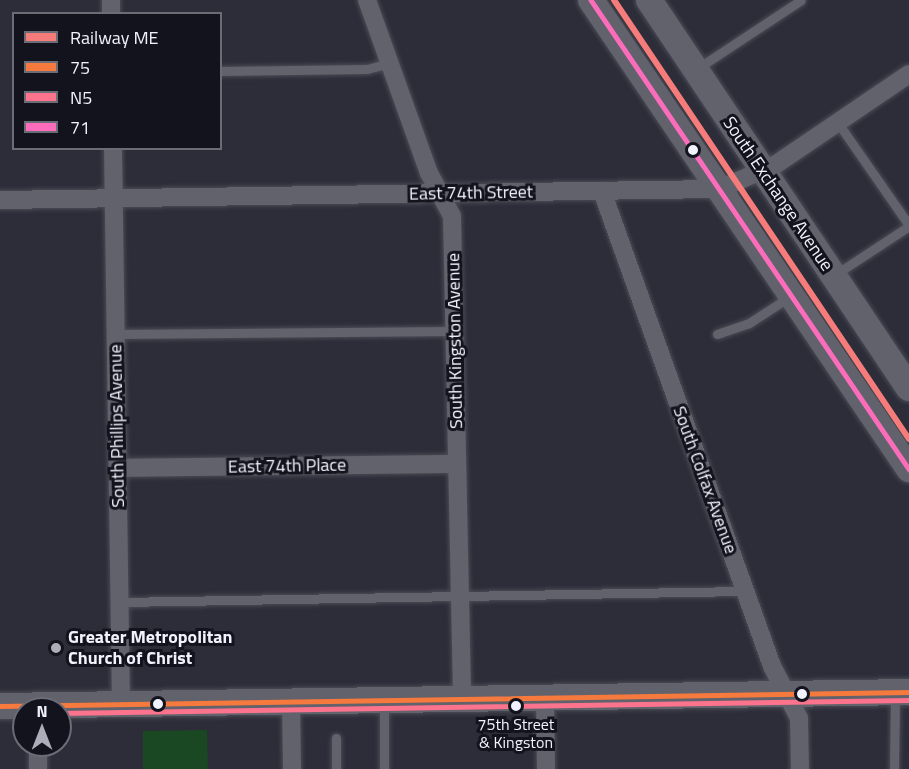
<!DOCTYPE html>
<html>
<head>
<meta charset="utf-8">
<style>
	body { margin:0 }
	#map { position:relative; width:909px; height:769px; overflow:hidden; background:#2c2d39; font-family:"Titillium Web",sans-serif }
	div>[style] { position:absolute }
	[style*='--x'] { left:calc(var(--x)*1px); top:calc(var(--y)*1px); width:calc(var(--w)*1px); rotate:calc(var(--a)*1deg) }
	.green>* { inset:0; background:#194823 }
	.roads { filter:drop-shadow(0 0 2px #4a4b54) drop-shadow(0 0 2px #4a4b54) }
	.lane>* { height:9px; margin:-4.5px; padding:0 4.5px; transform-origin:4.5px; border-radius:4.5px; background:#61626b }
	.street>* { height:18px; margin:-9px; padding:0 9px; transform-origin:9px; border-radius:9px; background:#61626b }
	.secondary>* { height:26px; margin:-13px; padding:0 13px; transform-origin:13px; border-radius:13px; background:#61626b }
	.bus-1>* { height:4.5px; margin:-2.25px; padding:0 2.25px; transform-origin:2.25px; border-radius:2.25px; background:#f6793e }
	.bus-2>* { height:4.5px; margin:-2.25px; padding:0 2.25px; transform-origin:2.25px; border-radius:2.25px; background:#fc738d }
	.bus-3>* { height:4.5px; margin:-2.25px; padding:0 2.25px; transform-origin:2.25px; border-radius:2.25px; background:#fb6dba }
	.rail-1>* { height:6px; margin:-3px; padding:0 3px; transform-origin:3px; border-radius:3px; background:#f67b7b }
	.dots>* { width:16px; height:16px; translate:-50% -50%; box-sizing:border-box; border:3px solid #12131c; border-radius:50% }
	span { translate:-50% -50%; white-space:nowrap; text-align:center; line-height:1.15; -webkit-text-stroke:6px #12131c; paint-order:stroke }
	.bus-label { font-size:16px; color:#f1f2fe }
	.street-label { font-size:18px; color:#f1f2fe }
	.poi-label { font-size:18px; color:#f1f2fe; font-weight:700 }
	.left { translate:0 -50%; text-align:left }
	.legend { position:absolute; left:12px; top:12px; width:210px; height:138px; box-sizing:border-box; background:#12131c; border:2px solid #6b6c76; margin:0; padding:8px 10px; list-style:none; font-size:18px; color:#f1f2fe }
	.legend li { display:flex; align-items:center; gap:12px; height:30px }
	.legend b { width:30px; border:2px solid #6b6c76 }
	.north { position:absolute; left:12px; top:697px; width:60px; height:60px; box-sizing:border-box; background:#12131c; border:2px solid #6b6c76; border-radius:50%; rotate:0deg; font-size:16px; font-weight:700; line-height:24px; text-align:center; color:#f1f2fe }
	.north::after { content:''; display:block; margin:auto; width:21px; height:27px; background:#acadb9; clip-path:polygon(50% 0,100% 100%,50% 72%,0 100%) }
</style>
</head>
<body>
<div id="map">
	<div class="green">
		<div style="clip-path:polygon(207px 730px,208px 769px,143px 769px,143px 731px)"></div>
	</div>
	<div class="roads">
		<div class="lane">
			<div style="--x:698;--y:68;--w:123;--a:-33.4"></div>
			<div style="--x:220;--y:71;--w:147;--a:-0.8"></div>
			<div style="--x:367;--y:69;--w:23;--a:-15"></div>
			<div style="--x:838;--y:123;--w:124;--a:55.2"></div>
			<div style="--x:836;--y:274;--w:87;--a:-33.3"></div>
			<div style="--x:116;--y:334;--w:339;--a:-0.5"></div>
			<div style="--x:717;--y:334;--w:34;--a:-19"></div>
			<div style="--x:749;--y:323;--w:48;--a:-33"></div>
			<div style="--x:120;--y:602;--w:625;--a:-1.01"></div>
			<div style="--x:384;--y:702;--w:67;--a:90"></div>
			<div style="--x:336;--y:738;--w:31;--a:90"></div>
			<div style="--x:894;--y:769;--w:75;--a:-89.2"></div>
		</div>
		<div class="street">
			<div style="--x:111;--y:0;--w:14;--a:90"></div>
			<div style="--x:367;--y:0;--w:184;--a:70.3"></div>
			<div style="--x:429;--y:173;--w:49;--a:61.9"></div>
			<div style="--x:452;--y:216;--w:483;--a:88.8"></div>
			<div style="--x:113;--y:148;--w:556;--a:89.18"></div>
			<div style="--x:602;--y:191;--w:505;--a:70.31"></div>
			<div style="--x:772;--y:666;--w:59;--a:62.6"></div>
			<div style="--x:799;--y:718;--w:51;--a:88.9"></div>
			<div style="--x:0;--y:200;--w:719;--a:-0.88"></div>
			<div style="--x:719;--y:189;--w:61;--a:-23.2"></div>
			<div style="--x:775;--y:165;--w:162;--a:-34.2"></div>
			<div style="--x:118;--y:468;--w:339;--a:-0.7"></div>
			<div style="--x:545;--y:697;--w:72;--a:89.2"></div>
			<div style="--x:291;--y:702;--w:67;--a:89.1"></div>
			<div style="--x:38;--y:745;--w:24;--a:90"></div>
		</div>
		<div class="secondary">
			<div style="--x:591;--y:0;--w:567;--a:55.86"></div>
			<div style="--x:649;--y:0;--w:467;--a:56.2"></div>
			<div style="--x:0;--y:706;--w:909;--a:-0.88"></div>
		</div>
	</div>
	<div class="bus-1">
		<div style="--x:0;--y:706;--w:909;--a:-0.88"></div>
	</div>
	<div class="bus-2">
		<div style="--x:60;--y:713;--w:849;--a:-0.88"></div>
	</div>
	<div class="bus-3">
		<div style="--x:591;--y:0;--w:567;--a:55.86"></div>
	</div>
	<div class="rail-1">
		<div style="--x:614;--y:0;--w:529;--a:56.1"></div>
	</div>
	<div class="dots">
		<div style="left:693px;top:150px;background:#f1f2fe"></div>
		<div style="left:56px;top:648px;background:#acadb9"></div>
		<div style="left:802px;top:694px;background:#f1f2fe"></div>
		<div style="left:158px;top:704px;background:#f1f2fe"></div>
		<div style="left:516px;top:706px;background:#f1f2fe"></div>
	</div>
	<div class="bus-label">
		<span style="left:516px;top:733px">75th Street<br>&amp; Kingston</span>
	</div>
	<div class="street-label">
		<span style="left:471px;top:193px;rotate:-1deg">East 74th Street</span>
		<span style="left:778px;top:194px;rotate:56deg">South Exchange Avenue</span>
		<span style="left:455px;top:341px;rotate:-91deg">South Kingston Avenue</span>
		<span style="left:117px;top:426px;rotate:-91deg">South Phillips Avenue</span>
		<span style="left:287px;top:466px;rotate:-1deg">East 74th Place</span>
		<span style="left:705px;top:480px;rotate:70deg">South Colfax Avenue</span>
	</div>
	<div class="poi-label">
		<span class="left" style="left:68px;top:648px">Greater Metropolitan<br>Church of Christ</span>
	</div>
	<ul class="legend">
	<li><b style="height:8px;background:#f67b7b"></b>Railway ME</li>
	<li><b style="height:8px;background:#f6793e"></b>75</li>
	<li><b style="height:8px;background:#fc738d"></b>N5</li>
	<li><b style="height:8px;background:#fb6dba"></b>71</li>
	</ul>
	<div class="north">N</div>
</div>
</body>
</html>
